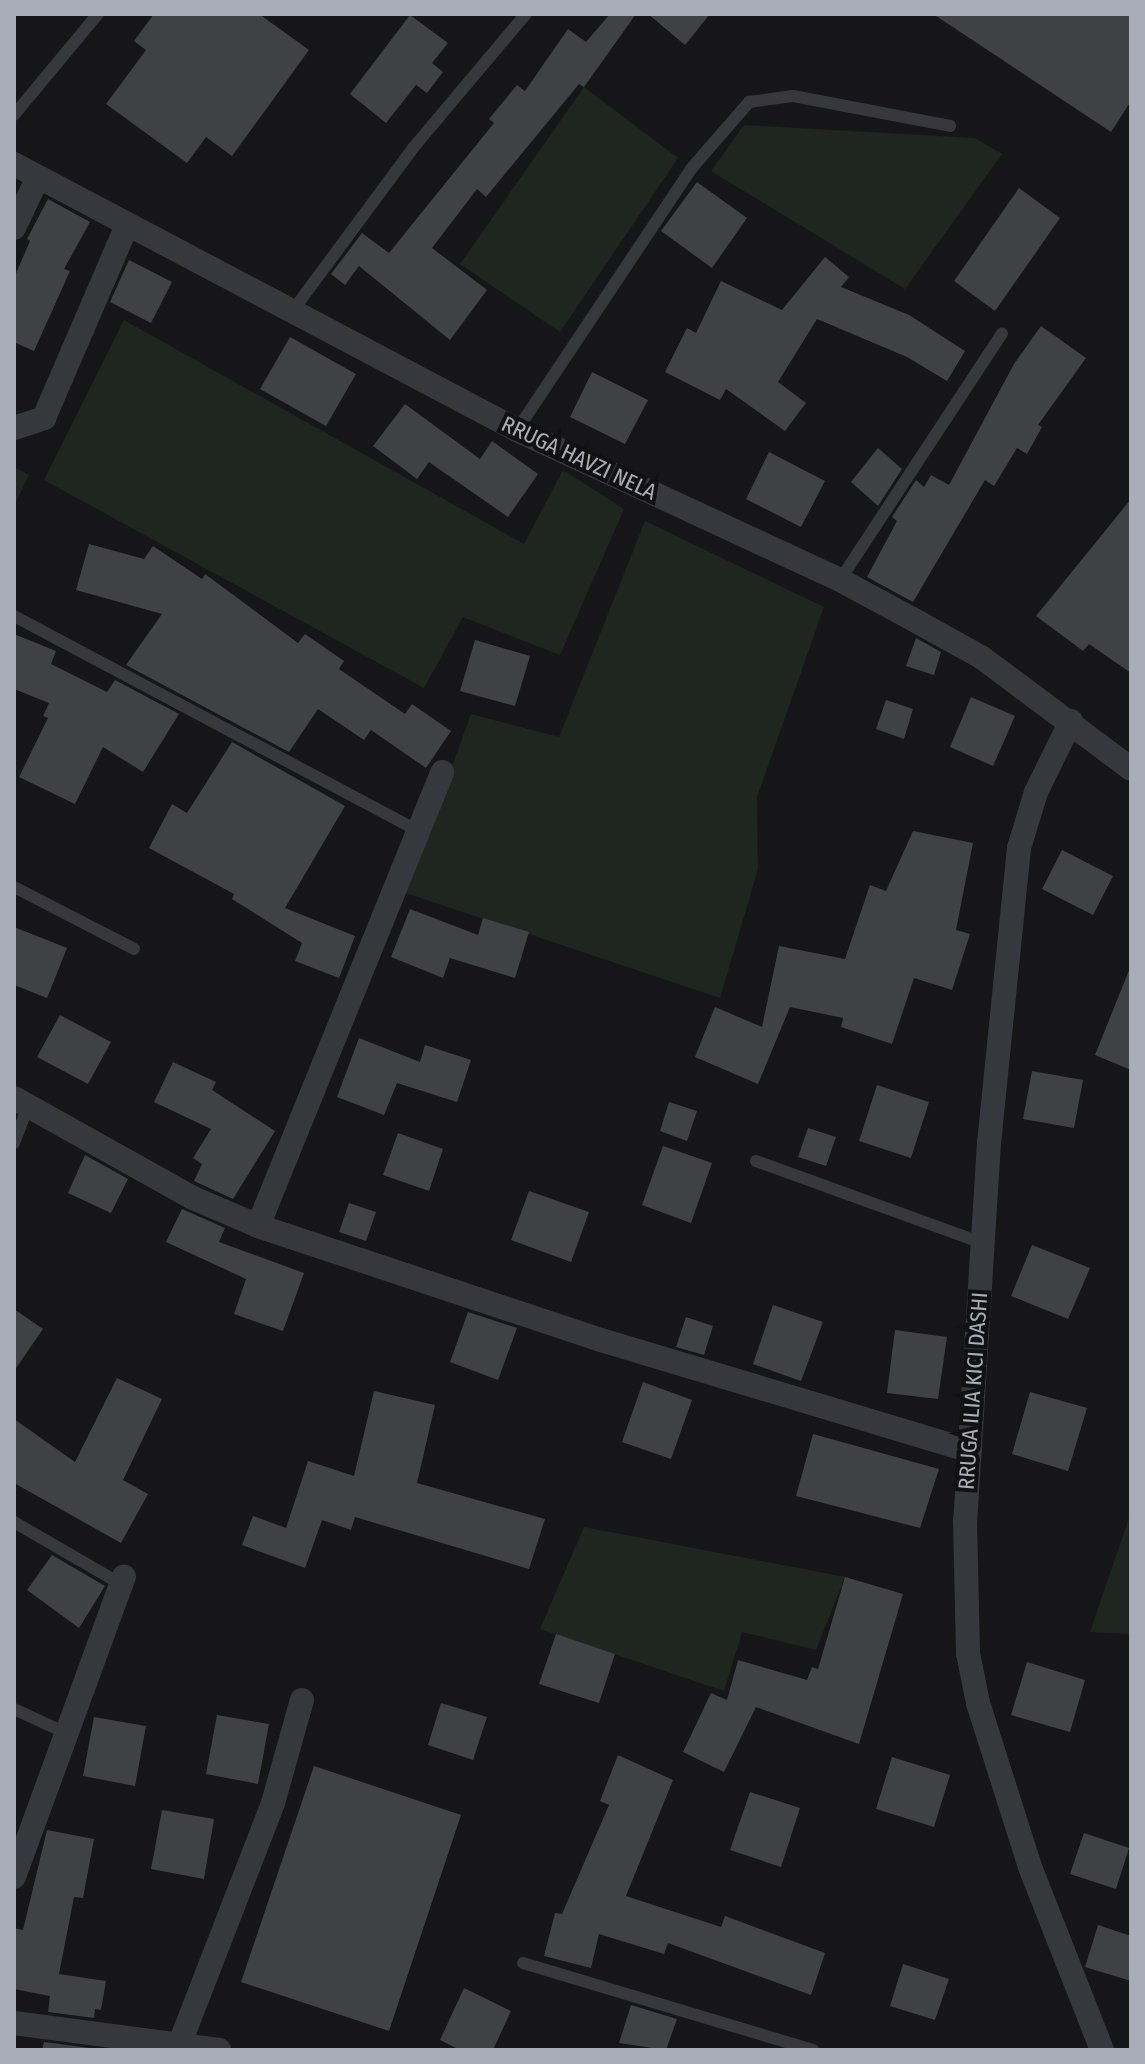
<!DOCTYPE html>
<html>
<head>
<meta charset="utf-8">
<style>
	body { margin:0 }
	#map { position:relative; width:1145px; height:2064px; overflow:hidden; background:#161618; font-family:"Fira Sans Condensed",sans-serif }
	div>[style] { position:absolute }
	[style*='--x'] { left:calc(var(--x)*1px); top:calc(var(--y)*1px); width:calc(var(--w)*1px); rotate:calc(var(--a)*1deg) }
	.green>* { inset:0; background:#1e261f }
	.building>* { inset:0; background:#404145 }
	.lane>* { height:12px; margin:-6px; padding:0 6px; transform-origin:6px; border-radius:6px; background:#37383d }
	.street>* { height:24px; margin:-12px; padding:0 12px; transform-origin:12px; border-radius:12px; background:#37383d }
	span { translate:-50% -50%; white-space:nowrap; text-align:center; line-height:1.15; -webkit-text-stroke:8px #111113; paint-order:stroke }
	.street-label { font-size:22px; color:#a8adb8 }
	.frame { position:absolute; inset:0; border:16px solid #a8adb8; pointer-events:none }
</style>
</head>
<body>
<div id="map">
	<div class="green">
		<div style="clip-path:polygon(584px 87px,678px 158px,560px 332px,460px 264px)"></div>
		<div style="clip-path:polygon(744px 125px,975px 138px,1002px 154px,905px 289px,711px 171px)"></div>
		<div style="clip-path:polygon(124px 320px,524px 544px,563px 470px,624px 509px,560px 655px,463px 617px,424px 688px,44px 480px)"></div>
		<div style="clip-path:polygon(14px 467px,29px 475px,14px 506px)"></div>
		<div style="clip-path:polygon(645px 521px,824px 607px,757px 797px,758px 869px,720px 998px,406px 893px,471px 714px,559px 737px)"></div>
		<div style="clip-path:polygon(1131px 1512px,1131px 1634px,1090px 1632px)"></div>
		<div style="clip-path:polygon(584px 1527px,845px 1577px,816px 1650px,742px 1632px,724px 1691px,540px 1629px)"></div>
	</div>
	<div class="building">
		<div style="clip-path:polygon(154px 14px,259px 14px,309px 50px,232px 156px,206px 137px,187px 163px,106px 104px,146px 50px,134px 41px)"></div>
		<div style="clip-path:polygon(610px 14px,636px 14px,584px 87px,579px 84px,486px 197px,477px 189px,432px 248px,487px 290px,450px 340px,359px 266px,345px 285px,331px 274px,362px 233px,389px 253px,494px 123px,489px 119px,517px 85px,525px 91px,568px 29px,586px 42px)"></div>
		<div style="clip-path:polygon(648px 14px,710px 14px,685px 45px)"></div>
		<div style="clip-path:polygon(933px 14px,1131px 14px,1131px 101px,1111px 132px)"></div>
		<div style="clip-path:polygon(410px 15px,448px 43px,432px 63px,443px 72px,427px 93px,416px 85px,386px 123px,350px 94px)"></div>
		<div style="clip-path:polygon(697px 182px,747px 218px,712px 268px,661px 231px)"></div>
		<div style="clip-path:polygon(1019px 188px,1060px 218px,995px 311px,954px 281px)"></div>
		<div style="clip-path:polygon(48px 199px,90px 222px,64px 269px,70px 271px,34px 351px,14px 342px,14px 278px,30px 241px,27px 239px)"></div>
		<div style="clip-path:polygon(825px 257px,849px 277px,841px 287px,909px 315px,965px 351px,947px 381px,907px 357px,817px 319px,778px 382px,806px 403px,785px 431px,726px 389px,720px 400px,665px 372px,687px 328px,696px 333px,721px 281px,782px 310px)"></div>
		<div style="clip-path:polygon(129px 260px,172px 282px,151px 323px,110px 302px)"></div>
		<div style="clip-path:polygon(1041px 326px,1086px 358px,1038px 425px,1042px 427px,1027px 454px,1017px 448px,994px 486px,985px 480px,913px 602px,867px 577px,897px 521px,892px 517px,916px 480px,924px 487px,931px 475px,949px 485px,1014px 364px)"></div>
		<div style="clip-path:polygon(290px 337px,356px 374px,326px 426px,260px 389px)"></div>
		<div style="clip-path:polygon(592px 372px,648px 400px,625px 444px,570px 417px)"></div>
		<div style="clip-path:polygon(405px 404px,480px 459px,492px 441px,538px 474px,508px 517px,429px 462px,417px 479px,373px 446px)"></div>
		<div style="clip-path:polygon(878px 448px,902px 469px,878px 506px,851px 482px)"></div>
		<div style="clip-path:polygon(769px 452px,825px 481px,801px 527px,746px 499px)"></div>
		<div style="clip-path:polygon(1131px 499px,1131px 673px,1089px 644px,1083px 651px,1036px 616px)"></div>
		<div style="clip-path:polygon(89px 544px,144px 559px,153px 546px,202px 579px,205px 574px,298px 643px,305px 634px,344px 661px,339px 669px,405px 714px,412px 704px,451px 731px,426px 768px,371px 730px,364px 740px,318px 709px,289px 752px,126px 665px,162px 614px,76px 590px)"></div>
		<div style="clip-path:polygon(14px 634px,56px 651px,51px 664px,107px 692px,115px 680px,179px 714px,143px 772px,103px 747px,75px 804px,19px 777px,48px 718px,43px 716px,49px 703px,14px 689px)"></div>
		<div style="clip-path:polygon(916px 638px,941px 652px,934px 675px,906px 666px)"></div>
		<div style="clip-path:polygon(475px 640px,530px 656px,515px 706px,460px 691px)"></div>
		<div style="clip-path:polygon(971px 697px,1015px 716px,993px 766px,950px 747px)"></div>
		<div style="clip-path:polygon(886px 700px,913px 709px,904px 739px,876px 729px)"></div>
		<div style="clip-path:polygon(232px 742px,345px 806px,285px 908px,355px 936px,339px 978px,295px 961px,302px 943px,232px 899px,234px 894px,149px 848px,172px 804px,187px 813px)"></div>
		<div style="clip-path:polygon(913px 831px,973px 843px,956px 930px,970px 934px,952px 990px,914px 978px,892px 1044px,841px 1027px,843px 1018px,790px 1007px,758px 1084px,695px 1057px,715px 1007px,762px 1027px,779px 946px,845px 959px,870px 885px,886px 891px)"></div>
		<div style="clip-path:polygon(1062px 850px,1113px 876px,1093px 915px,1042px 889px)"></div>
		<div style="clip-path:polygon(410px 909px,478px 935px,483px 918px,529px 932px,515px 978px,450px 958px,443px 978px,391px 957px)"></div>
		<div style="clip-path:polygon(14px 927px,67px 948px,47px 998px,14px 985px)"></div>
		<div style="clip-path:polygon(1130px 968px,1131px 968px,1131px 1070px,1095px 1055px)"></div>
		<div style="clip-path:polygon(60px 1015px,111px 1042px,88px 1084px,37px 1057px)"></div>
		<div style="clip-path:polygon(359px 1038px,420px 1062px,425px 1045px,471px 1060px,457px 1102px,397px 1083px,384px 1115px,337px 1097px)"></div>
		<div style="clip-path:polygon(173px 1062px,216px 1082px,212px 1090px,275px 1131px,233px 1199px,194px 1181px,202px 1164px,193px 1158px,211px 1129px,154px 1102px)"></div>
		<div style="clip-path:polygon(1032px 1071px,1083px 1080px,1074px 1128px,1023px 1119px)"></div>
		<div style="clip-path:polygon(877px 1085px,929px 1102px,911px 1158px,859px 1141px)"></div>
		<div style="clip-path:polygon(669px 1102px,697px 1111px,687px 1141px,660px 1131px)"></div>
		<div style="clip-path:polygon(808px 1128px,836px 1137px,826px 1166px,798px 1157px)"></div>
		<div style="clip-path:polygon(398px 1133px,443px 1149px,429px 1191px,383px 1175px)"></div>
		<div style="clip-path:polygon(663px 1146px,712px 1163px,691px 1223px,642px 1205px)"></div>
		<div style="clip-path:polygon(85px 1155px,128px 1179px,111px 1213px,68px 1193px)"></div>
		<div style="clip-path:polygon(529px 1191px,589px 1212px,571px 1262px,511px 1240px)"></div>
		<div style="clip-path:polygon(349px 1203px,376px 1212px,366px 1241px,339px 1232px)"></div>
		<div style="clip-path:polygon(182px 1209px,225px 1228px,219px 1242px,304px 1273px,283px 1331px,234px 1314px,246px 1279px,166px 1242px)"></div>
		<div style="clip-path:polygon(1032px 1245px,1090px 1268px,1068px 1319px,1011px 1296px)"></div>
		<div style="clip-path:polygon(773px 1305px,823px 1322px,801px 1381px,753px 1364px)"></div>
		<div style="clip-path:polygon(14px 1309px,43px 1329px,14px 1371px)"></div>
		<div style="clip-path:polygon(468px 1312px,517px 1328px,498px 1380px,450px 1362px)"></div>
		<div style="clip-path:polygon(686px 1317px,713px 1326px,704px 1355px,676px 1347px)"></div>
		<div style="clip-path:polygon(895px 1330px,947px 1337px,938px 1399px,887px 1393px)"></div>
		<div style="clip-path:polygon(117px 1378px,162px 1399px,123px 1480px,148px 1494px,121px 1543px,14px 1483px,14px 1419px,75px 1462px)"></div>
		<div style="clip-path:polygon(643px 1382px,692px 1400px,671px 1459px,622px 1442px)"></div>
		<div style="clip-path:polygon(374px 1391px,435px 1405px,417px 1483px,545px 1519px,529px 1569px,355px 1517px,351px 1530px,322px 1520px,305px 1568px,242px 1545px,253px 1516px,286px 1528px,308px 1461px,354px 1476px)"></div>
		<div style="clip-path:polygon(1030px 1392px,1087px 1408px,1068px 1471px,1012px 1454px)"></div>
		<div style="clip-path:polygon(813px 1434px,939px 1469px,920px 1528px,796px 1496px)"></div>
		<div style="clip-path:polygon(52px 1555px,105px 1586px,79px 1628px,27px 1590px)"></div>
		<div style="clip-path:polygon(845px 1577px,903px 1594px,859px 1744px,756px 1707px,724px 1772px,683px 1752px,711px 1693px,727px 1700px,738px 1660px,807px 1680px,812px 1667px,818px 1669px)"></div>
		<div style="clip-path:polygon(556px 1634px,615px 1654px,599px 1703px,539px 1684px)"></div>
		<div style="clip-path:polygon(1027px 1662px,1085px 1680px,1070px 1732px,1011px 1715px)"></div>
		<div style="clip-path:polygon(441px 1703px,487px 1717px,473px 1760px,428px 1745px)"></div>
		<div style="clip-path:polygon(217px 1715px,269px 1724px,258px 1784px,206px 1774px)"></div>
		<div style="clip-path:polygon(94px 1717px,146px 1726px,135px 1786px,83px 1776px)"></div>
		<div style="clip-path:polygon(618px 1755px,673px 1780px,626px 1896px,721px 1927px,725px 1916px,825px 1953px,811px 1995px,668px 1943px,664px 1954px,599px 1934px,591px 1968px,544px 1956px,555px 1913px,562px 1914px,609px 1805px,600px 1801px)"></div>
		<div style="clip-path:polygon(892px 1757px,950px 1775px,934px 1827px,876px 1809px)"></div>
		<div style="clip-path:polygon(314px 1766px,461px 1815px,389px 2031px,241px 1982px)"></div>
		<div style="clip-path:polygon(750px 1792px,800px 1808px,781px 1867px,730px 1850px)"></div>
		<div style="clip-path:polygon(162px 1810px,214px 1819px,204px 1879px,151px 1869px)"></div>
		<div style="clip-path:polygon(47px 1830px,94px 1839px,83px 1898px,74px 1897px,59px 1974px,106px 1981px,101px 2010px,95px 2009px,94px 2018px,48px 2012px,50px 1996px,14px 1989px,14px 1928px,23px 1930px)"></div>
		<div style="clip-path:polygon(1084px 1833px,1129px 1848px,1116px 1889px,1070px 1874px)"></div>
		<div style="clip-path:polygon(1098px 1925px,1131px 1936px,1131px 1981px,1085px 1967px)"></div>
		<div style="clip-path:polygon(903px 1964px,949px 1979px,935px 2020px,890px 2006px)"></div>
		<div style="clip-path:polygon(464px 1988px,511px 2011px,493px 2050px,460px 2050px,440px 2040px)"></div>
		<div style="clip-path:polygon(631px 2005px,677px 2019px,666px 2050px,619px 2043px)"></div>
		<div style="clip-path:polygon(44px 2042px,90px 2048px,90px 2050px,42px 2050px)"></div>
	</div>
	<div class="lane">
		<div style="--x:14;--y:115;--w:131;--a:-50.3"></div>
		<div style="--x:291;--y:313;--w:205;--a:-53.5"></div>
		<div style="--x:413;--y:148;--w:175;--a:-49.9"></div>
		<div style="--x:517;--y:430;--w:314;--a:-56.3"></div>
		<div style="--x:691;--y:169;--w:89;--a:-49.1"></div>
		<div style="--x:749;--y:102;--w:44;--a:-7.8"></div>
		<div style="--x:793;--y:96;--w:160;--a:10.8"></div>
		<div style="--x:840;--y:580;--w:295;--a:-56.7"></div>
		<div style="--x:14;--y:616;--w:458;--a:28"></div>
		<div style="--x:14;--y:887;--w:135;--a:27.3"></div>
		<div style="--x:14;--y:1143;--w:40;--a:-69"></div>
		<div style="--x:756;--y:1161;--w:241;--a:19.9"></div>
		<div style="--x:14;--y:1522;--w:124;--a:30.1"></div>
		<div style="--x:14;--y:1709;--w:57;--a:24.8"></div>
		<div style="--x:523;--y:1963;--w:303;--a:16.7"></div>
	</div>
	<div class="street">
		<div style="--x:14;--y:164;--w:569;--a:27.87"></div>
		<div style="--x:517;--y:430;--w:356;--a:24.9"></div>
		<div style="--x:840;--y:580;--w:86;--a:28.3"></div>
		<div style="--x:916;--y:621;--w:74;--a:29"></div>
		<div style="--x:981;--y:657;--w:187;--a:36.7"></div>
		<div style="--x:14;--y:228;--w:56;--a:-64.8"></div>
		<div style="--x:14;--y:428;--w:32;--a:-18"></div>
		<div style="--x:44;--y:418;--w:210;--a:-66.7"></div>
		<div style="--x:1071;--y:721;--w:79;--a:116.2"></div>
		<div style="--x:1036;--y:792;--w:59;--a:106.9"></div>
		<div style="--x:1019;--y:848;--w:297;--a:95.8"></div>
		<div style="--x:989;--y:1143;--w:378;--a:93.6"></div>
		<div style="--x:965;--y:1520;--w:133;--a:88.7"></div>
		<div style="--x:968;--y:1653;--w:51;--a:78.7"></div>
		<div style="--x:978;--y:1703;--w:172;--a:72.4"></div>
		<div style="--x:1030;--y:1867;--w:197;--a:68.5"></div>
		<div style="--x:14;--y:1098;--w:205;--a:29.2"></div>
		<div style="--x:193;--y:1198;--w:71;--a:23.3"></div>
		<div style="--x:258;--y:1226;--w:361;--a:18.4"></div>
		<div style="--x:601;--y:1340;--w:385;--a:16.7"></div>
		<div style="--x:258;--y:1226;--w:490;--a:-67.9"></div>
		<div style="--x:14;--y:1877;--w:320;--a:-69.9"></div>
		<div style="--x:14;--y:2023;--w:207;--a:7.5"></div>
		<div style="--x:180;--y:2043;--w:257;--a:-68.8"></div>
		<div style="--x:273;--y:1803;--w:107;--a:-74.3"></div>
	</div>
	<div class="street-label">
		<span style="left:579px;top:458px;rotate:25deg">RRUGA HAVZI NELA</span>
		<span style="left:973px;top:1391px;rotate:-86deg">RRUGA ILIA KICI DASHI</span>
	</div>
	<div class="frame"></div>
</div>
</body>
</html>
